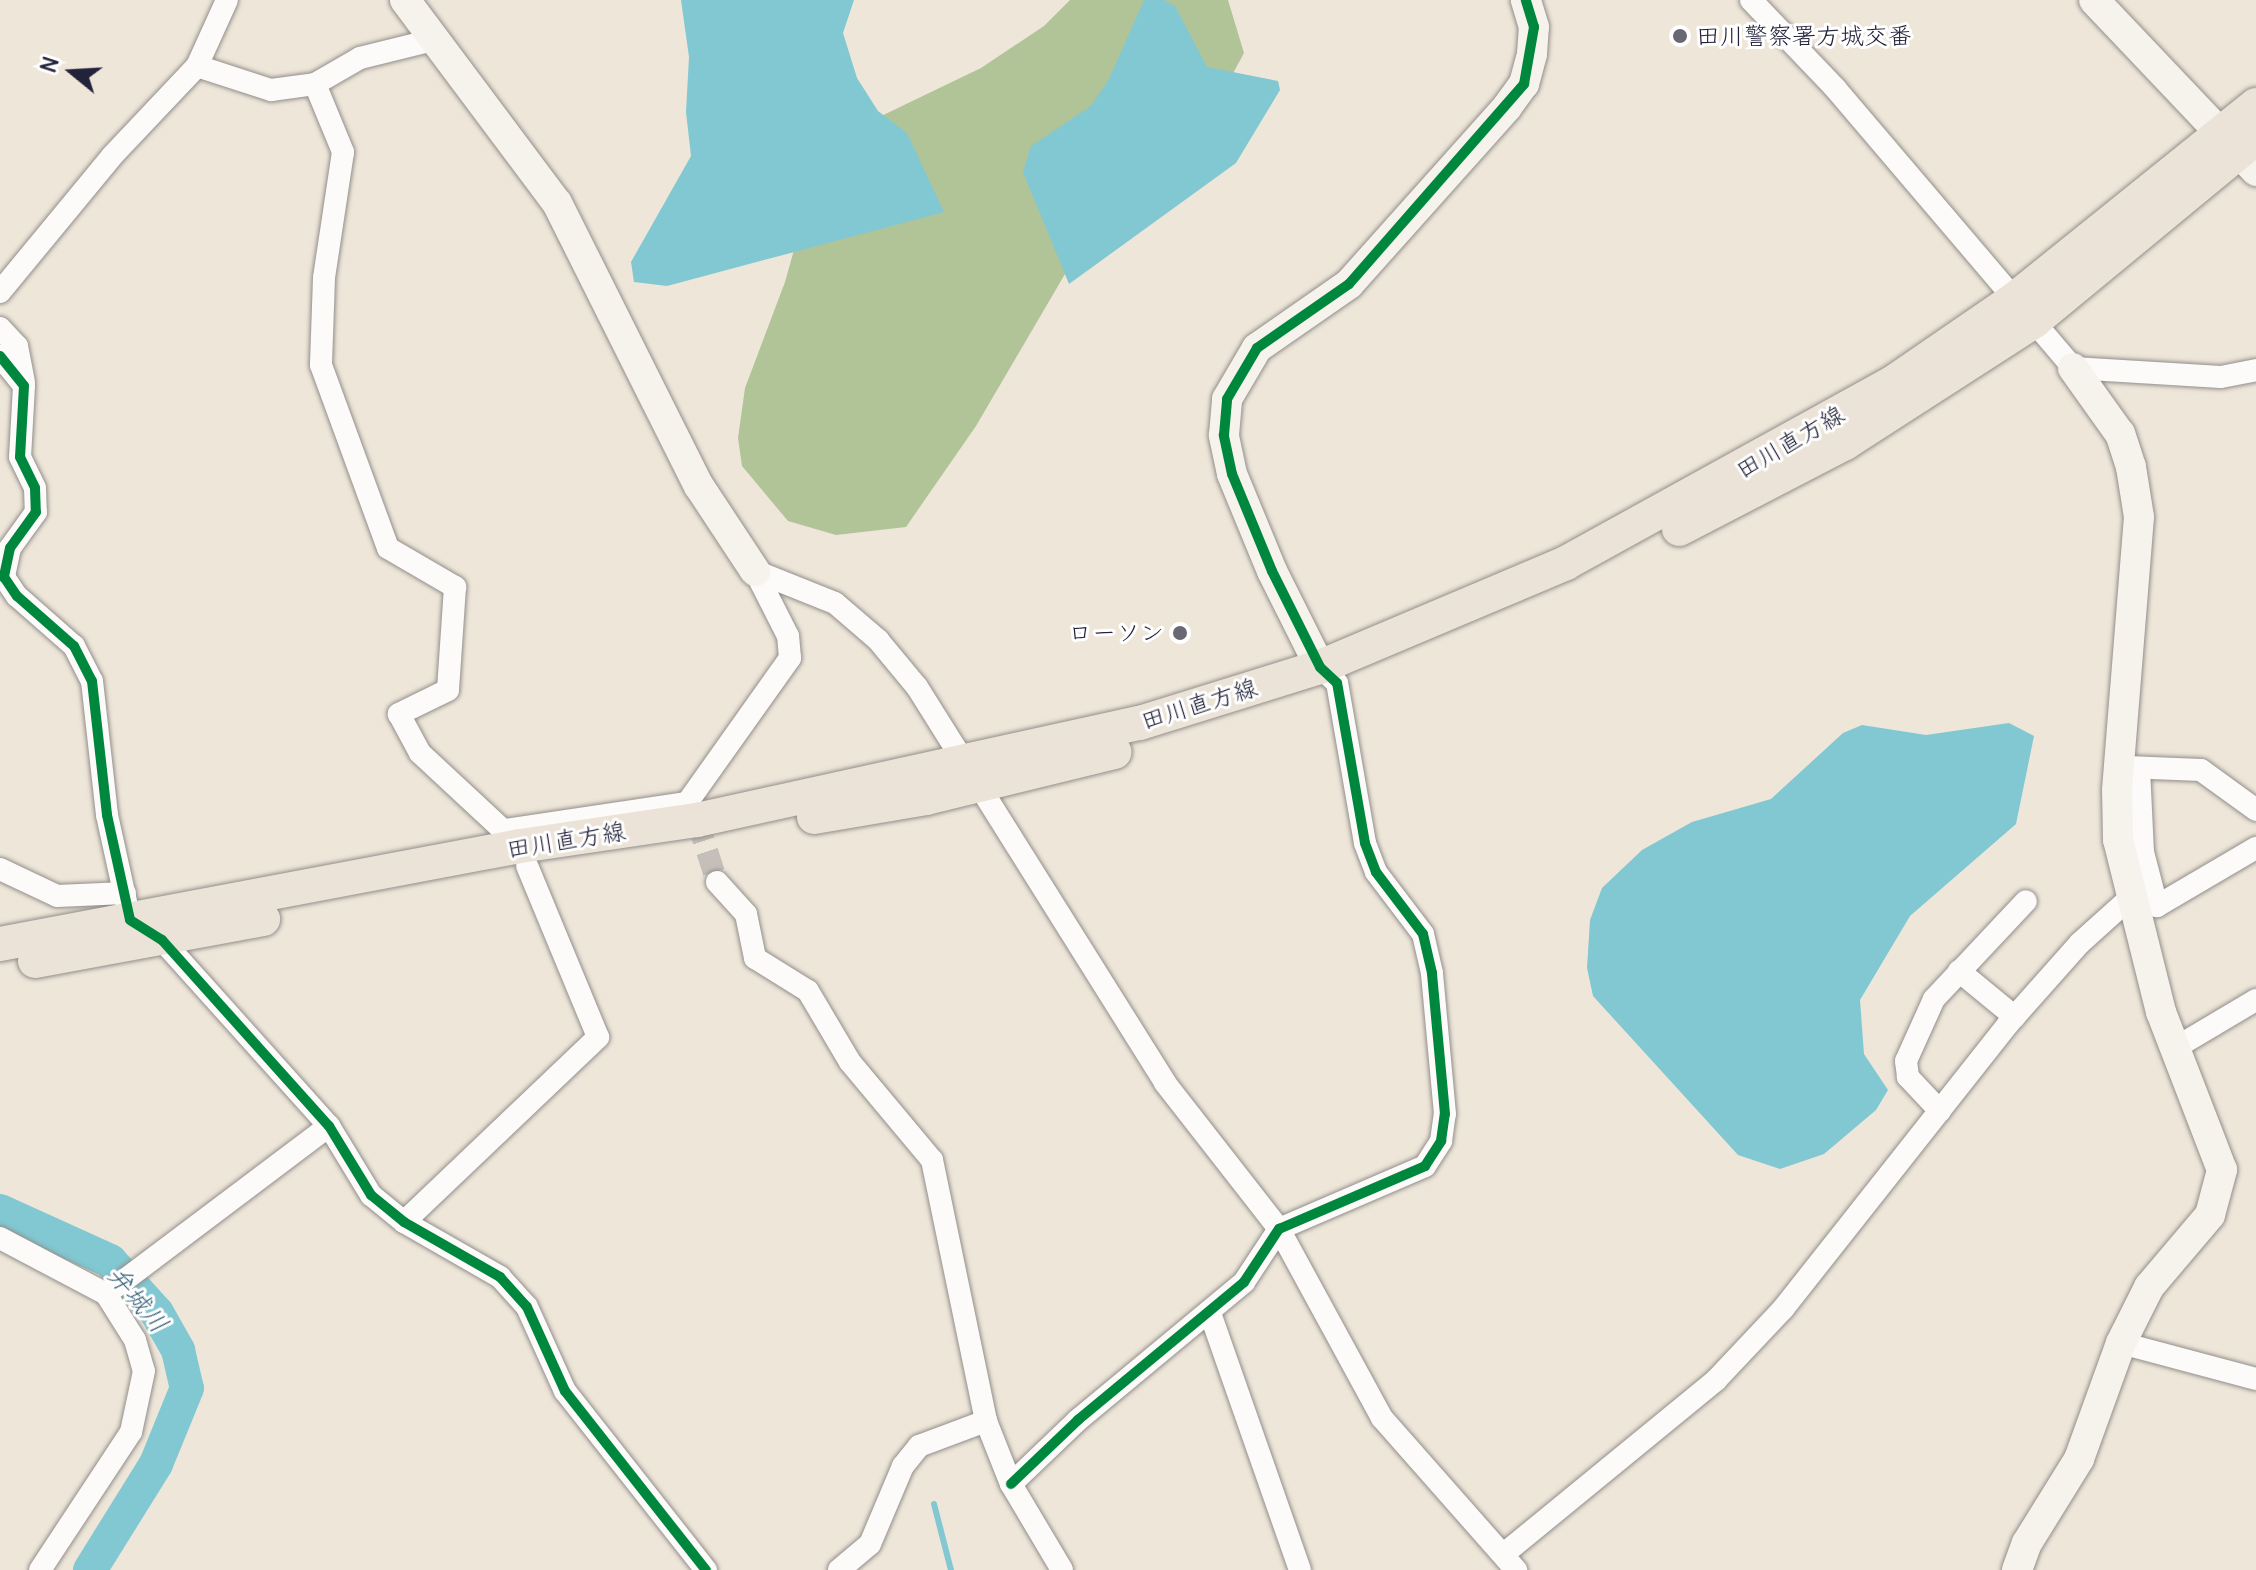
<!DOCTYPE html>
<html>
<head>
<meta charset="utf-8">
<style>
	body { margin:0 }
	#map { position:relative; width:2256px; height:1570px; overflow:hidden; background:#eee6d9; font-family:Delius,"Klee One",sans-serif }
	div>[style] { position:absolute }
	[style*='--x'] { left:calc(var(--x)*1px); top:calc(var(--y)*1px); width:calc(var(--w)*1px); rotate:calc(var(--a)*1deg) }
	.forest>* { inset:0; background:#b0c497 }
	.water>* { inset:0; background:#81c8d2 }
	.stream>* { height:6px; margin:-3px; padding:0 3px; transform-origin:3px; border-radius:3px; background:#81c8d2 }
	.river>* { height:34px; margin:-17px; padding:0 17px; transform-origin:17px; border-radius:17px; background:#81c8d2 }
	.street-tunnel>* { height:22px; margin-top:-11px; transform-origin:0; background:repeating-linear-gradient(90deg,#c5bfb9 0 22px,transparent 0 33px) }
	.roads { filter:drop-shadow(0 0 2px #928e8b) drop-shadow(0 0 2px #928e8b) }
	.street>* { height:22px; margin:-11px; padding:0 11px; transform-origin:11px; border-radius:11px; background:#fcfbf9 }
	.secondary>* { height:30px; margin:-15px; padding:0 15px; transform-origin:15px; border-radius:15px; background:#f6f2ec }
	.primary>* { height:34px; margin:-17px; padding:0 17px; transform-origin:17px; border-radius:17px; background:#ebe3d7 }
	.cycleway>* { height:10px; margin:-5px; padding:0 5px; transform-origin:5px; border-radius:5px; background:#00873e }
	.dots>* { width:22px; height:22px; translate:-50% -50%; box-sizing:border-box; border:4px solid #fff; border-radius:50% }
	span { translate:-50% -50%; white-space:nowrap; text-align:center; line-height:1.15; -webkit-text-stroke:6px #fff; paint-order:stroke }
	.poi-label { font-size:24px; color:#22223b }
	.left { translate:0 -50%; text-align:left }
	.right { translate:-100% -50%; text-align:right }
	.street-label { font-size:24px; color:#22223b }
	.water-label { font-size:26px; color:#355f76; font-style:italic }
	.north { position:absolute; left:32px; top:32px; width:80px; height:80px; -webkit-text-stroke:6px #fff; paint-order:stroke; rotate:288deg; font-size:22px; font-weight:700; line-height:32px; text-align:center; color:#22223b }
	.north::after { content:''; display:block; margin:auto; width:28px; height:36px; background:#22223b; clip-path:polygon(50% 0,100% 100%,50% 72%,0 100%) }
</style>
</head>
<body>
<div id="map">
	<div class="forest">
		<div style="clip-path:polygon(1070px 0,1228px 0,1244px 53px,1231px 77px,1065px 274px,976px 426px,906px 527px,836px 535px,788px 521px,742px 466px,738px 438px,745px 388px,785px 282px,803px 218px,875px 119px,981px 68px,1044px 26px)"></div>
	</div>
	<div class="water">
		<div style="clip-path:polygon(681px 0,854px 0,843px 33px,857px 78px,878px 111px,907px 133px,944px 212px,667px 286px,634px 282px,631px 262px,691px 156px,686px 112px,689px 57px)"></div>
		<div style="clip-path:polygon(1144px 0,1164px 0,1175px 6px,1207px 67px,1278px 81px,1280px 90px,1236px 163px,1069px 284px,1023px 172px,1031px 146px,1091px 106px,1109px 79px)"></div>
		<div style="clip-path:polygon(2009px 723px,2034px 736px,2016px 824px,1910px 916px,1860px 1000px,1864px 1054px,1888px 1090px,1876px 1110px,1824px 1154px,1780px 1169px,1738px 1155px,1593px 996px,1587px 968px,1590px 920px,1602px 888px,1642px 850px,1692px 822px,1771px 799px,1843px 733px,1862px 725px,1926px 735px)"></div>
	</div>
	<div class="stream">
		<div style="--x:934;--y:1504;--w:68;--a:75.6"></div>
	</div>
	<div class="river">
		<div style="--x:0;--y:1211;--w:121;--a:24.4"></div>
		<div style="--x:110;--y:1261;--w:70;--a:47.9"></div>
		<div style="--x:157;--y:1313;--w:43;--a:60.4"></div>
		<div style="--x:178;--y:1350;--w:39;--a:77"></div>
		<div style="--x:187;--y:1388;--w:82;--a:112.2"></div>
		<div style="--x:156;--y:1464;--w:125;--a:121.9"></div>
	</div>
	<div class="street-tunnel">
		<div style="--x:697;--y:820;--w:65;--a:72.1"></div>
	</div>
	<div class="roads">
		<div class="street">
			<div style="--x:1751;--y:0;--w:122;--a:46.3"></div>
			<div style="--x:1835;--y:88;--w:367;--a:49.6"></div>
			<div style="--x:2073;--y:368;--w:148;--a:3.5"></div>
			<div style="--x:2221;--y:377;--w:36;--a:-11"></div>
			<div style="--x:197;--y:66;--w:78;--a:18"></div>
			<div style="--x:271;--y:90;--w:44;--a:-7.8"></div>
			<div style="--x:315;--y:84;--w:74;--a:67.6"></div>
			<div style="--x:343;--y:152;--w:127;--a:98.6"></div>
			<div style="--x:324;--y:278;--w:87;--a:92"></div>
			<div style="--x:321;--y:365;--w:195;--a:69.9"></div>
			<div style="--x:388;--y:548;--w:78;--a:30.2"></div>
			<div style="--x:455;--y:587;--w:103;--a:93.9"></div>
			<div style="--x:448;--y:690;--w:55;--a:153.9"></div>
			<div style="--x:399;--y:714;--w:44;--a:61.7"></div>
			<div style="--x:420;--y:753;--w:137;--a:42.9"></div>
			<div style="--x:315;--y:84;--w:52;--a:-30"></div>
			<div style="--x:360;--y:58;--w:75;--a:-13.9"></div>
			<div style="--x:0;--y:292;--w:176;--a:-50.5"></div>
			<div style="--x:112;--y:156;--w:124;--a:-46.6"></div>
			<div style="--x:197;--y:66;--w:72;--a:-65.6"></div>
			<div style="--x:0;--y:328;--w:25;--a:47"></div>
			<div style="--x:17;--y:346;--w:36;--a:79"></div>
			<div style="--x:0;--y:356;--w:38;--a:51"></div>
			<div style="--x:24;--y:386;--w:71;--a:93.2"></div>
			<div style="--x:20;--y:457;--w:34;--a:64"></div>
			<div style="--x:35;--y:488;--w:24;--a:88"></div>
			<div style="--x:36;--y:512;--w:44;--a:125.8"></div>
			<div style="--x:10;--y:548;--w:30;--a:102"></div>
			<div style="--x:4;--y:577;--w:23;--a:56"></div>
			<div style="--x:17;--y:596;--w:76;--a:41.3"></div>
			<div style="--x:74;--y:646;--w:39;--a:63"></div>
			<div style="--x:92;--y:681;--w:135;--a:83.6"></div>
			<div style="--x:107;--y:815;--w:107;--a:77.6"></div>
			<div style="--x:130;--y:920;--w:38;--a:32"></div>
			<div style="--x:162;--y:940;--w:250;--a:48.1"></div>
			<div style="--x:329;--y:1126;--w:81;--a:58.7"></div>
			<div style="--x:371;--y:1195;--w:43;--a:39.3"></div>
			<div style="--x:404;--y:1222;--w:111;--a:29.8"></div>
			<div style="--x:500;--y:1277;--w:40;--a:48"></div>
			<div style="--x:527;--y:1307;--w:92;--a:65.7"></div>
			<div style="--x:565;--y:1391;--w:228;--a:51.8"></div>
			<div style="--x:755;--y:571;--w:86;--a:21.8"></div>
			<div style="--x:835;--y:603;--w:57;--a:40.7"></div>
			<div style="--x:878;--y:640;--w:61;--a:50.3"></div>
			<div style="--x:917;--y:687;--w:467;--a:57.9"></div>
			<div style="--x:1165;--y:1083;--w:185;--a:52"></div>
			<div style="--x:1279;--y:1229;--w:215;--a:61.4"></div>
			<div style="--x:1382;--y:1418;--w:203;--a:48.6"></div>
			<div style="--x:2127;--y:767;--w:74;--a:2.3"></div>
			<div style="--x:2201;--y:770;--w:68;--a:36"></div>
			<div style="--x:2139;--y:768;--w:84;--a:87.3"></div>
			<div style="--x:2143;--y:852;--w:56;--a:75.5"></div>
			<div style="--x:2157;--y:906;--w:115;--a:-30.4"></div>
			<div style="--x:506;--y:830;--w:183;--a:-8.5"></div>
			<div style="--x:687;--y:803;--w:178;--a:-54.6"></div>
			<div style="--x:790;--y:658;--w:22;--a:-95"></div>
			<div style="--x:788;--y:636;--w:73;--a:-116.9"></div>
			<div style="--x:0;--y:869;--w:63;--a:25.3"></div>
			<div style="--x:57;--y:896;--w:68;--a:-2.5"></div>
			<div style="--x:717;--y:882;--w:43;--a:47.8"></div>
			<div style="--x:746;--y:914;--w:45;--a:78.4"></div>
			<div style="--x:755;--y:958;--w:62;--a:31.9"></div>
			<div style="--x:808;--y:991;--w:82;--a:59.4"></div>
			<div style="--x:850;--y:1062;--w:128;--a:50.1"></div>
			<div style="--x:932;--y:1160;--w:267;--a:78.3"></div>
			<div style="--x:986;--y:1421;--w:68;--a:68.4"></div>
			<div style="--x:1011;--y:1484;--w:100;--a:59.3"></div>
			<div style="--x:1959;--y:971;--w:72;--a:39.4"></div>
			<div style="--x:2175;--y:1048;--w:94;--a:-30.7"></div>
			<div style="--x:1940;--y:1111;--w:47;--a:-133.3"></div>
			<div style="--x:1908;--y:1077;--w:16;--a:-97"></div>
			<div style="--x:1906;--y:1061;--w:68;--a:-65.7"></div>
			<div style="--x:1934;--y:999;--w:134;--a:-46.8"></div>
			<div style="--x:404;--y:1222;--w:268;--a:-43.6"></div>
			<div style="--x:598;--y:1037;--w:185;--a:-112.5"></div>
			<div style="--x:0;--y:1238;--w:120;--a:27.8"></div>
			<div style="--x:106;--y:1294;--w:54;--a:57.8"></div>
			<div style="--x:135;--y:1340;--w:32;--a:74"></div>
			<div style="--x:144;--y:1371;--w:62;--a:102"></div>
			<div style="--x:131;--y:1432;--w:165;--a:123.4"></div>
			<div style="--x:106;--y:1294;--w:279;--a:-37"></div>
			<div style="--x:1210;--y:1313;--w:272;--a:70.7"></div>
			<div style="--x:2121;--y:1343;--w:140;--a:14.9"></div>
			<div style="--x:1011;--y:1484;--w:93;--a:-43.7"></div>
			<div style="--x:1078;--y:1420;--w:216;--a:-39.7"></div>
			<div style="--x:1244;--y:1282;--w:64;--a:-56.6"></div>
			<div style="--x:1279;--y:1229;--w:159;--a:-23.3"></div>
			<div style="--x:1425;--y:1166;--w:30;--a:-57"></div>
			<div style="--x:1441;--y:1141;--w:27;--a:-82"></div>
			<div style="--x:1445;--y:1114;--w:142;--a:-95.3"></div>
			<div style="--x:1432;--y:973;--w:40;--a:-103"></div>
			<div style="--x:1423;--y:934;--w:78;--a:-127.2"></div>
			<div style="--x:1376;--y:872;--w:31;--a:-111"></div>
			<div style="--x:1365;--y:843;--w:162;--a:-99.9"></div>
			<div style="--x:1337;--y:683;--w:23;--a:-137"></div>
			<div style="--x:1505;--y:1553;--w:273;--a:-39.3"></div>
			<div style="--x:1716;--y:1380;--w:98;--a:-46.7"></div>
			<div style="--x:1783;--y:1309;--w:363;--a:-51.7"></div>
			<div style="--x:2008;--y:1024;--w:108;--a:-48.4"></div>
			<div style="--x:2080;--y:943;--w:67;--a:-42"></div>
			<div style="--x:839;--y:1570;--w:40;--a:-40"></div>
			<div style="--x:870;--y:1544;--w:85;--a:-67.1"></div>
			<div style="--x:903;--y:1466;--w:26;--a:-51"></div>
			<div style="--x:919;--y:1446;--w:72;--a:-20.5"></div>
		</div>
		<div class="secondary">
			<div style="--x:405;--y:0;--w:254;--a:53.2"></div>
			<div style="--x:557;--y:203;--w:317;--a:63.4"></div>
			<div style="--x:699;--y:486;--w:102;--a:56.6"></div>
			<div style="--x:2094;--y:0;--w:236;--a:46.5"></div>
			<div style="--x:1320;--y:667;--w:107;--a:-116.6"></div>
			<div style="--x:1272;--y:571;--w:105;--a:-112.4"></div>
			<div style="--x:1232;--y:474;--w:40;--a:-102"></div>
			<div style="--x:1224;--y:435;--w:36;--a:-85"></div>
			<div style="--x:1227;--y:399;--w:59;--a:-59.5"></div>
			<div style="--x:1257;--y:348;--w:112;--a:-34.8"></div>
			<div style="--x:1349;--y:284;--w:237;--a:-48.2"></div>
			<div style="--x:1507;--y:107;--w:29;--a:-54"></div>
			<div style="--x:1524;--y:84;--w:31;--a:-75"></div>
			<div style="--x:1532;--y:54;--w:27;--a:-86"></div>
			<div style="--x:1534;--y:27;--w:28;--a:-107"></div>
			<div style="--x:2017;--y:1570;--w:29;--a:-70"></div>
			<div style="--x:2027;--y:1543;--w:99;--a:-58.2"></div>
			<div style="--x:2079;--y:1459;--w:123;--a:-70.1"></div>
			<div style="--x:2121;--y:1343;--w:63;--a:-63.4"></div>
			<div style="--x:2149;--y:1287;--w:94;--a:-49.7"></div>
			<div style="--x:2210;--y:1215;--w:47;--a:-75.1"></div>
			<div style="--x:2222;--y:1170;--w:169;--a:-111.1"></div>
			<div style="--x:2161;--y:1012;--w:177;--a:-104"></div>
			<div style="--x:2118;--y:840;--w:50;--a:-91.1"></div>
			<div style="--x:2117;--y:790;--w:274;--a:-85.4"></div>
			<div style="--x:2139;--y:517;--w:51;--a:-99.1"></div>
			<div style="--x:2131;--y:467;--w:35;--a:-108"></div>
			<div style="--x:2120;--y:434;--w:81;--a:-125.5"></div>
		</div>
		<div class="primary">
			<div style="--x:1679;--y:529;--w:187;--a:-27.4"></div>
			<div style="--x:1845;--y:443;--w:225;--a:-32.8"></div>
			<div style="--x:2034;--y:321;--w:288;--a:-39.5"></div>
			<div style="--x:814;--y:817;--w:114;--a:-9.6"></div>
			<div style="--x:926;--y:798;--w:194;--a:-13.7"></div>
			<div style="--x:0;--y:944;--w:529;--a:-10.67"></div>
			<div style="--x:520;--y:846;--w:179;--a:-8.4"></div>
			<div style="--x:697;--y:820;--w:453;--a:-12.4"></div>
			<div style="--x:1140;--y:723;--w:189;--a:-17.3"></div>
			<div style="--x:1320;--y:667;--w:267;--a:-22.9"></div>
			<div style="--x:1566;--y:563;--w:375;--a:-28.9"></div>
			<div style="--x:1894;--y:382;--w:148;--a:-34.5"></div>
			<div style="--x:2016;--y:298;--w:308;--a:-38.8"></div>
			<div style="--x:35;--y:961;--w:232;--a:-10.4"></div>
		</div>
	</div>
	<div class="cycleway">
		<div style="--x:0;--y:356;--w:38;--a:51"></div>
		<div style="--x:24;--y:386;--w:71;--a:93.2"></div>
		<div style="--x:20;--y:457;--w:34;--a:64"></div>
		<div style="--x:35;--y:488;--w:24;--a:88"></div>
		<div style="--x:36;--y:512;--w:44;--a:125.8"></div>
		<div style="--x:10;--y:548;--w:30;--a:102"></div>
		<div style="--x:4;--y:577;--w:23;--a:56"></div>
		<div style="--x:17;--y:596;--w:76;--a:41.3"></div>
		<div style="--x:74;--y:646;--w:39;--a:63"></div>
		<div style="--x:92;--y:681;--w:135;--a:83.6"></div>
		<div style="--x:107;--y:815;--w:107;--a:77.6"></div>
		<div style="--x:130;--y:920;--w:38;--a:32"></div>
		<div style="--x:162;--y:940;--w:250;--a:48.1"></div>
		<div style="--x:329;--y:1126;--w:81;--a:58.7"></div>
		<div style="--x:371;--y:1195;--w:43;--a:39.3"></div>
		<div style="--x:404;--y:1222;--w:111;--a:29.8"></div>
		<div style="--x:500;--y:1277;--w:40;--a:48"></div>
		<div style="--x:527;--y:1307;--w:92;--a:65.7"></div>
		<div style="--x:565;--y:1391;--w:228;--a:51.8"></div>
		<div style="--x:1011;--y:1484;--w:93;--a:-43.7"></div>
		<div style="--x:1078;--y:1420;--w:216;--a:-39.7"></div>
		<div style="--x:1244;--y:1282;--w:64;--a:-56.6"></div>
		<div style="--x:1279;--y:1229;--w:159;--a:-23.3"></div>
		<div style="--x:1425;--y:1166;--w:30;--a:-57"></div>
		<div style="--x:1441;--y:1141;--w:27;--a:-82"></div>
		<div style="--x:1445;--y:1114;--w:142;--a:-95.3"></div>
		<div style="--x:1432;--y:973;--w:40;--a:-103"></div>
		<div style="--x:1423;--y:934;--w:78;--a:-127.2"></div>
		<div style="--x:1376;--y:872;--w:31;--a:-111"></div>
		<div style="--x:1365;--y:843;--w:162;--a:-99.9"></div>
		<div style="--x:1337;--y:683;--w:23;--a:-137"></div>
		<div style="--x:1320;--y:667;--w:107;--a:-116.6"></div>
		<div style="--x:1272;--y:571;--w:105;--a:-112.4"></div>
		<div style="--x:1232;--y:474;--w:40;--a:-102"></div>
		<div style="--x:1224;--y:435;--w:36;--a:-85"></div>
		<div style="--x:1227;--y:399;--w:59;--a:-59.5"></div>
		<div style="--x:1257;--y:348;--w:112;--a:-34.8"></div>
		<div style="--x:1349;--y:284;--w:266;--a:-48.8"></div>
		<div style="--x:1524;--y:84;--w:58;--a:-80"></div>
		<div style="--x:1534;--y:27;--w:28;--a:-107"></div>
	</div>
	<div class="dots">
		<div style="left:1680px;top:36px;background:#696772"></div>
		<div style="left:1180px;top:633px;background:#696772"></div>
	</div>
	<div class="poi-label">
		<span class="left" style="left:1696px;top:36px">田川警察署方城交番</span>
		<span class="right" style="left:1164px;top:633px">ローソン</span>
	</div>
	<div class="street-label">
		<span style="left:1790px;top:442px;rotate:-30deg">田川直方線</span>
		<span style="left:1199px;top:704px;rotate:-17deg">田川直方線</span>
		<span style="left:566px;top:840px;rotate:-9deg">田川直方線</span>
	</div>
	<div class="water-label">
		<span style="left:138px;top:1299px;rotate:50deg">弁城川</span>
	</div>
	<div class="north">N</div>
</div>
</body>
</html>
